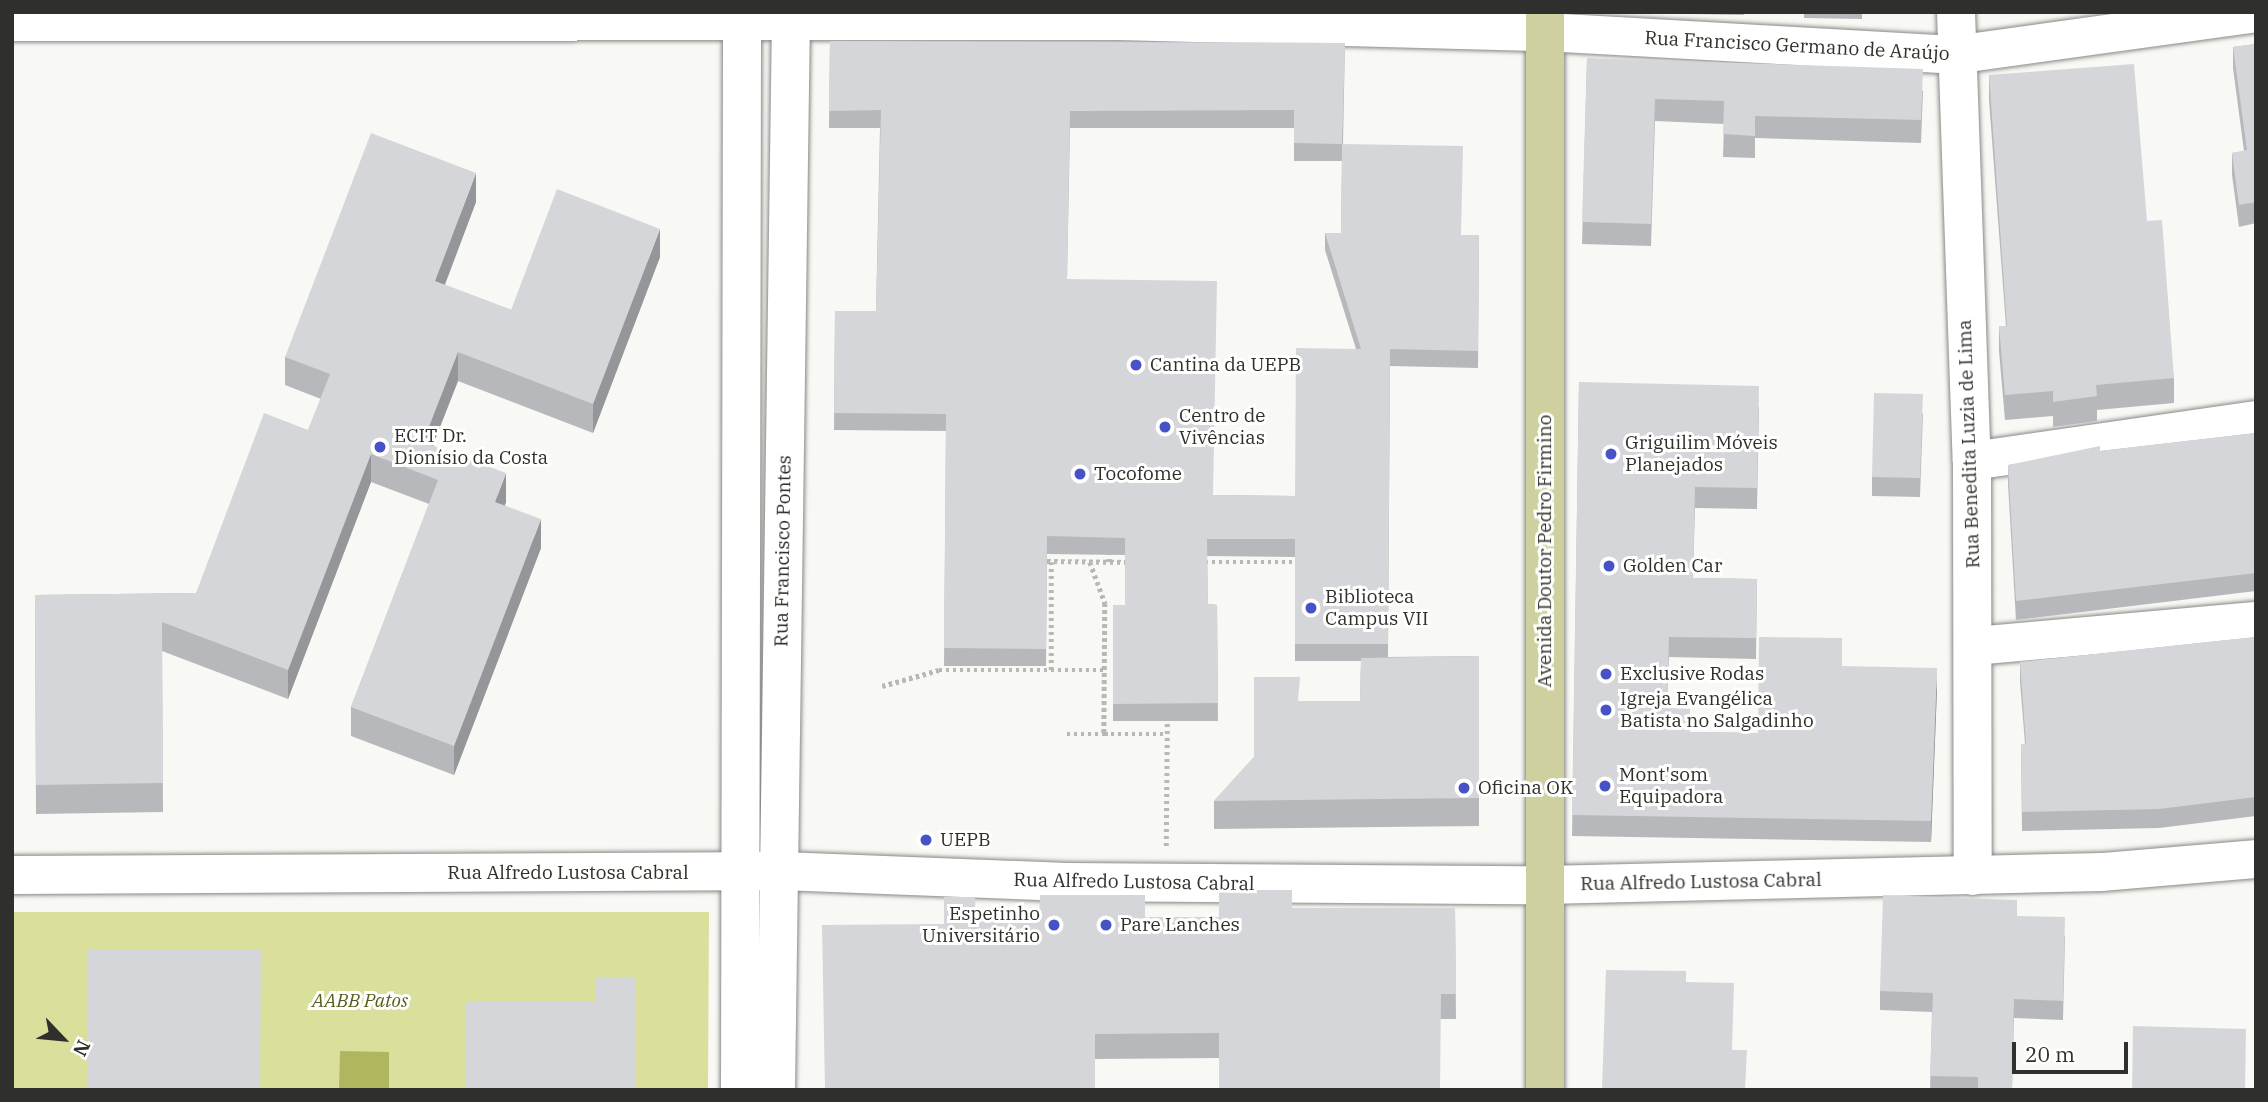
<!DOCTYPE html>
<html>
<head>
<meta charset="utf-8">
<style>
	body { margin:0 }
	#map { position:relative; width:2268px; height:1102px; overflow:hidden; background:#f8f9f5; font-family:"IBM Plex Serif",serif }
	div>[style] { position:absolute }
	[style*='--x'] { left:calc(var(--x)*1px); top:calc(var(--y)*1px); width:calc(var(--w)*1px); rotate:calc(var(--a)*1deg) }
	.green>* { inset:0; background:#dadf9c }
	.water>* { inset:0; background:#b0b560 }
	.path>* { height:4.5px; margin-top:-2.25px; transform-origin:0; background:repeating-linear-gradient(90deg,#b8b9b5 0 3.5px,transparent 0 7px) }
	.roads { filter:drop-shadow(0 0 2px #888985) drop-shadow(0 0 2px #888985) }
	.minor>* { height:38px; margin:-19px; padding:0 19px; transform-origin:19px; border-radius:19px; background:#fff }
	.major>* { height:38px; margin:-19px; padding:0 19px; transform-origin:19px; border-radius:19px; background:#ced19f }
	.wall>* { inset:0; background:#b7b8bb }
	.shaded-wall>* { inset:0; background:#959699 }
	.building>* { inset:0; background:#d5d6da }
	.dots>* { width:19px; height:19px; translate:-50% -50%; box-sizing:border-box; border:4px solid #fffffe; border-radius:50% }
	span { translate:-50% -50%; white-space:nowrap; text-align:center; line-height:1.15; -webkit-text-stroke:6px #fffffe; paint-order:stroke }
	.street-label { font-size:19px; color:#2f2f2e }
	.poi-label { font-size:19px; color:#2f2f2e }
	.left { translate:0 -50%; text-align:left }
	.right { translate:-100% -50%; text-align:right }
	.park-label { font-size:19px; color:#5a5c1e; font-style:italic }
	.frame { position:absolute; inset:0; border:14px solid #2f2f2e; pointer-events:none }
	.north { position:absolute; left:28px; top:1004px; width:70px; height:70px; -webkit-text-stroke:5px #fffffe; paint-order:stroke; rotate:116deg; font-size:19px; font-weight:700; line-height:28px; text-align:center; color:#2f2f2e }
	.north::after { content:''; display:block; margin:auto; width:24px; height:32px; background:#2f2f2e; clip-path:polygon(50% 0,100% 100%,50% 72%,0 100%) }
	.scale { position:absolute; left:2012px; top:1042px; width:116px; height:32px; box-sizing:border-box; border:4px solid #2f2f2e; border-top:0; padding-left:9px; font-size:21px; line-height:24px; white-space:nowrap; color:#2f2f2e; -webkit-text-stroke:5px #fffffe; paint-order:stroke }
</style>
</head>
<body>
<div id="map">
	<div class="green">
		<div style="clip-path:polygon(12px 912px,709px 912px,708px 1090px,12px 1090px)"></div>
	</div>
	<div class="water">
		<div style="clip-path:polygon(340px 1051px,389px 1052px,389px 1090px,339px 1090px)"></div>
	</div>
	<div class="path">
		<div style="--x:1047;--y:561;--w:82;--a:0.7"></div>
		<div style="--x:1090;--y:562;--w:44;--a:69.9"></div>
		<div style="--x:1105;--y:603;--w:131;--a:90.4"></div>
		<div style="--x:1104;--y:734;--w:63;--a:0"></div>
		<div style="--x:1109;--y:562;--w:13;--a:-90"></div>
		<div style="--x:1205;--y:562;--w:90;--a:0"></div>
		<div style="--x:1051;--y:670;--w:108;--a:-90"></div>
		<div style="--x:882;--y:686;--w:59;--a:-15.7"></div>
		<div style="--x:939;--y:670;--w:166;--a:0"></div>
		<div style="--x:1067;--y:734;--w:37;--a:0"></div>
		<div style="--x:1166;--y:846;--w:125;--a:-89.5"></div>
	</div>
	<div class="roads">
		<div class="minor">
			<div style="--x:1956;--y:12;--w:449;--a:88"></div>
			<div style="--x:1972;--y:461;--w:415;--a:89.9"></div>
			<div style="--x:12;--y:22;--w:1107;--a:-0.05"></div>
			<div style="--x:1119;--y:21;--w:426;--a:1.5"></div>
			<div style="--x:1545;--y:32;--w:410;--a:3.2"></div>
			<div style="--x:1954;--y:55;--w:305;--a:-7.9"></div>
			<div style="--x:1972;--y:461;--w:287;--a:-8.2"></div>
			<div style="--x:1975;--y:646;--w:282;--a:-5.1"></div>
			<div style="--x:12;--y:875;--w:769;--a:-0.3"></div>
			<div style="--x:781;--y:871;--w:286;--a:2.2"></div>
			<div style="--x:1067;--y:882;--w:478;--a:0.4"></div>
			<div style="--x:1545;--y:885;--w:557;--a:-1.34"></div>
			<div style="--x:2102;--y:872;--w:155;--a:-4.8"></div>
			<div style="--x:740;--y:1090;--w:1078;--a:-89.89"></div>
			<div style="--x:776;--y:1090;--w:1078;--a:-89.2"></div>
		</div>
		<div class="major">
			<div style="--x:1545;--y:12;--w:1078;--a:90"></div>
		</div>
	</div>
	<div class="wall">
		<div style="clip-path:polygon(1686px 12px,1744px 12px,1744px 15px,1686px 14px)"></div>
		<div style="clip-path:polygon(1804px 12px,1862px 12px,1862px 19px,1804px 18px)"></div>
		<div style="clip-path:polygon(evenodd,830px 41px,1345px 43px,1343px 144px,1461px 235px,1479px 235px,1478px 368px,1390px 366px,1388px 657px,1479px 656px,1479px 826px,1214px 829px,1214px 801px,1254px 757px,1300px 701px,1360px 701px,1361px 661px,1295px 661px,1295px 557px,1207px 556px,1208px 604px,1217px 605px,1218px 721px,1113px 721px,1113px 605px,1125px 605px,1125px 555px,1047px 554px,1046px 666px,944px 666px,946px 431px,834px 430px,835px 311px,876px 311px,880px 128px,829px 128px,830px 41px,1070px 128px,1294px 128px,1294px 161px,1342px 161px,1341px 233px,1325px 233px,1325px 250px,1356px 349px,1295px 496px,1213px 495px,1067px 279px,1070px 128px)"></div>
		<div style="clip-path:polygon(2256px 44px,2256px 223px,2239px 227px,2232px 175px,2232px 153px,2244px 151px,2233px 68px,2233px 47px)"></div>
		<div style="clip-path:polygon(1587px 58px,1923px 91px,1921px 143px,1755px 138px,1755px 158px,1723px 157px,1724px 124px,1655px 121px,1651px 246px,1582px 244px)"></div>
		<div style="clip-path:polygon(1989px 75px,2147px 221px,2174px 378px,2174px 403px,2097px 410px,2097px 421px,2053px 427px,2053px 416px,2005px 420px,1999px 351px,1999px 326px,2006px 326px,1989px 100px)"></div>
		<div style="clip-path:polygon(476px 202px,445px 285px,511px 310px,660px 257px,593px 433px,458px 381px,433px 445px,506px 502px,505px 505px,541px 548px,454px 775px,351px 736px,351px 707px,429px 504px,371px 482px,288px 699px,162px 651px,163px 812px,36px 814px,35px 595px,196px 593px,308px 430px,321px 399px,285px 385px,285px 357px)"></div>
		<div style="clip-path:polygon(1579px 382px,1759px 407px,1757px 509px,1695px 508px,1693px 578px,1757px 579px,1756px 659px,1669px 657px,1667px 708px,1690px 732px,1758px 733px,1842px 666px,1937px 689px,1931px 842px,1572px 836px)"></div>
		<div style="clip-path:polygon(1923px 413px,1920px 497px,1872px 496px,1872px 477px)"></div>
		<div style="clip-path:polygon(2256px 433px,2256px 591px,2016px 620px,2008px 484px,2008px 465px,2100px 451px)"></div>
		<div style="clip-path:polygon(2256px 637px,2256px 816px,2159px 828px,2022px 831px,2021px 744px,2025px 744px,2020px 681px,2020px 662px)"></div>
		<div style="clip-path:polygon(1292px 908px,1455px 908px,1456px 1019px,1441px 1019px,1219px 1058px,1095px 1059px,944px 924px,976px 918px,1219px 917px)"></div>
		<div style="clip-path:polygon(2017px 916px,2065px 936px,2063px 1020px,2014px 1018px,2012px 1090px,1930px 1090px,1932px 1012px,1880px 1010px,1880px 991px)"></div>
	</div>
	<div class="shaded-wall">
		<div style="clip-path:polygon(476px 173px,476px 202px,435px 310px,435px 281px)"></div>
		<div style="clip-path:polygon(660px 229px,660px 257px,593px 433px,593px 404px)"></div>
		<div style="clip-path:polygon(458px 352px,458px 381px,423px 470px,423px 442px)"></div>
		<div style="clip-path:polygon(371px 454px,371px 482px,288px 699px,288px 670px)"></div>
		<div style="clip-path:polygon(506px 473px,506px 502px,495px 530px,495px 502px)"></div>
		<div style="clip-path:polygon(541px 519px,541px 548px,454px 775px,454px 746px)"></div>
		<div style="clip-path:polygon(1937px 668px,1937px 689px,1931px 842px,1931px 821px)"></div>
	</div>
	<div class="building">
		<div style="clip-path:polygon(evenodd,830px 41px,1345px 43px,1342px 144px,1463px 146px,1461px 235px,1479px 235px,1478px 351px,1390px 349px,1388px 644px,1295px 644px,1295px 539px,1207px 539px,1208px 604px,1217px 605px,1218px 703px,1113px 704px,1113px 605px,1125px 605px,1125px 538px,1047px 536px,1046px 649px,944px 648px,946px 414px,834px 413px,835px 311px,876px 311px,881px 110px,829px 111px,830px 41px,1294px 110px,1294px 143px,1342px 144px,1341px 233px,1325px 233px,1361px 349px,1296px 348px,1295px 496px,1213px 495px,1217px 281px,1067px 279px,1070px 111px,1294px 110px)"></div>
		<div style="clip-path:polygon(2256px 44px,2256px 202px,2239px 205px,2232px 153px,2247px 150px,2233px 47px)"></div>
		<div style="clip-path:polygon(1587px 58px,1923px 69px,1921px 120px,1755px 116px,1755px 136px,1723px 134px,1724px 101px,1655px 99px,1651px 224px,1582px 222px)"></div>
		<div style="clip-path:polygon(2134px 64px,2147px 221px,2162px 220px,2174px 378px,2096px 385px,2097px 396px,2053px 402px,2053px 391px,2005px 395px,1999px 326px,2007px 326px,1989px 75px)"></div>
		<div style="clip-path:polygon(371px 133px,476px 173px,435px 281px,511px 310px,557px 189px,660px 229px,593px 404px,458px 352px,423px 442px,506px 473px,495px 502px,541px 519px,454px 746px,351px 707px,438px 480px,371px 454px,288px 670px,162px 622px,163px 783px,36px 785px,35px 595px,196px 593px,264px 413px,308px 430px,330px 374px,285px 357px)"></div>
		<div style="clip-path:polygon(1579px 382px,1759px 386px,1757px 488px,1695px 487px,1693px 578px,1757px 579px,1756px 638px,1669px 637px,1667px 708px,1690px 709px,1690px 732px,1758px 733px,1759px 637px,1842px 638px,1842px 666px,1937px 668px,1931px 821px,1572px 815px)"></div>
		<div style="clip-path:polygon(1874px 393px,1923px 394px,1920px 478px,1872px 477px)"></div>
		<div style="clip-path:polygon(2256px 433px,2256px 573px,2016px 601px,2008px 465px,2100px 446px,2100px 451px)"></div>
		<div style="clip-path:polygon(2256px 637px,2256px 797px,2159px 809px,2022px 812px,2021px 744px,2026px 744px,2020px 662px)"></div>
		<div style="clip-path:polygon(1479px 656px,1479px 798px,1214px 801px,1254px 757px,1254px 677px,1300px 677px,1298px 701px,1360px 701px,1361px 658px)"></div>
		<div style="clip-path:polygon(1219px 890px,1292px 890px,1292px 908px,1455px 908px,1456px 994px,1441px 994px,1440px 1090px,1219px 1090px,1219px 1033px,1095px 1034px,1095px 1090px,825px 1090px,822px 925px,944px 924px,944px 897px,975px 897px,976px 918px,1039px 918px,1040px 895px,1145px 895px,1145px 917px,1219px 917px)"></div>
		<div style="clip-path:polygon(1883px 895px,2017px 900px,2017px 916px,2065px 917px,2063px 1001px,2014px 999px,2012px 1090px,1978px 1090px,1978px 1077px,1930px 1076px,1933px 993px,1880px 991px)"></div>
		<div style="clip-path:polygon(88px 949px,261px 949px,260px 1090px,87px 1090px)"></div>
		<div style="clip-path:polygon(1606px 970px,1686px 971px,1686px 982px,1734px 983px,1732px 1050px,1747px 1050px,1745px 1090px,1602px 1090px)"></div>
		<div style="clip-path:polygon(595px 978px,636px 978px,636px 1090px,466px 1090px,466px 1002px,595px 1002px)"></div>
		<div style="clip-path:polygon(2133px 1026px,2246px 1029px,2245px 1090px,2132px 1090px)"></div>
	</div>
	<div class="dots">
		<div style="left:1136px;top:365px;background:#4852c7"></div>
		<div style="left:1165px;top:427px;background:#4852c7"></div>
		<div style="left:380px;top:447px;background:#4852c7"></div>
		<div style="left:1611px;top:454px;background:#4852c7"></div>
		<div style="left:1080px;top:474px;background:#4852c7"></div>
		<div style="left:1609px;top:566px;background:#4852c7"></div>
		<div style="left:1311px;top:608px;background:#4852c7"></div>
		<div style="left:1606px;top:674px;background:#4852c7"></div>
		<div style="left:1606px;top:710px;background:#4852c7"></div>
		<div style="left:1605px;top:786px;background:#4852c7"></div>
		<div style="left:1464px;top:788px;background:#4852c7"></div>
		<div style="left:926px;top:840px;background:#4852c7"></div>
		<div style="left:1054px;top:925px;background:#4852c7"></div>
		<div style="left:1106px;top:925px;background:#4852c7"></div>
	</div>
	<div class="street-label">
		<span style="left:1797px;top:46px;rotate:3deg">Rua Francisco Germano de Araújo</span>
		<span style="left:1969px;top:444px;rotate:-92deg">Rua Benedita Luzia de Lima</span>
		<span style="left:783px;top:551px;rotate:-89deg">Rua Francisco Pontes</span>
		<span style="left:1545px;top:551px;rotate:-90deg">Avenida Doutor Pedro Firmino</span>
		<span style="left:568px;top:873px">Rua Alfredo Lustosa Cabral</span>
		<span style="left:1134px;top:882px;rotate:1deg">Rua Alfredo Lustosa Cabral</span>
		<span style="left:1701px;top:882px;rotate:-1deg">Rua Alfredo Lustosa Cabral</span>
	</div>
	<div class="poi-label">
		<span class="left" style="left:1150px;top:365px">Cantina da UEPB</span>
		<span class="left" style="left:1179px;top:427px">Centro de<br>Vivências</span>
		<span class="left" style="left:394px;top:447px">ECIT Dr.<br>Dionísio da Costa</span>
		<span class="left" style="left:1625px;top:454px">Griguilim Móveis<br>Planejados</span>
		<span class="left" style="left:1094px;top:474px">Tocofome</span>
		<span class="left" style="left:1623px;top:566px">Golden Car</span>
		<span class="left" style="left:1325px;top:608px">Biblioteca<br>Campus VII</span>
		<span class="left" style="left:1620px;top:674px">Exclusive Rodas</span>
		<span class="left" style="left:1620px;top:710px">Igreja Evangélica<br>Batista no Salgadinho</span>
		<span class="left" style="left:1619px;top:786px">Mont'som<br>Equipadora</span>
		<span class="left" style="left:1478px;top:788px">Oficina OK</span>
		<span class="left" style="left:940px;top:840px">UEPB</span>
		<span class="right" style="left:1040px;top:925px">Espetinho<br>Universitário</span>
		<span class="left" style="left:1120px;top:925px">Pare Lanches</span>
	</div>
	<div class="park-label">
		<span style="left:360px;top:1001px">AABB Patos</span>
	</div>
	<div class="frame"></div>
	<div class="north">N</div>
	<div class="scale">20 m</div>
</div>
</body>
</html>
